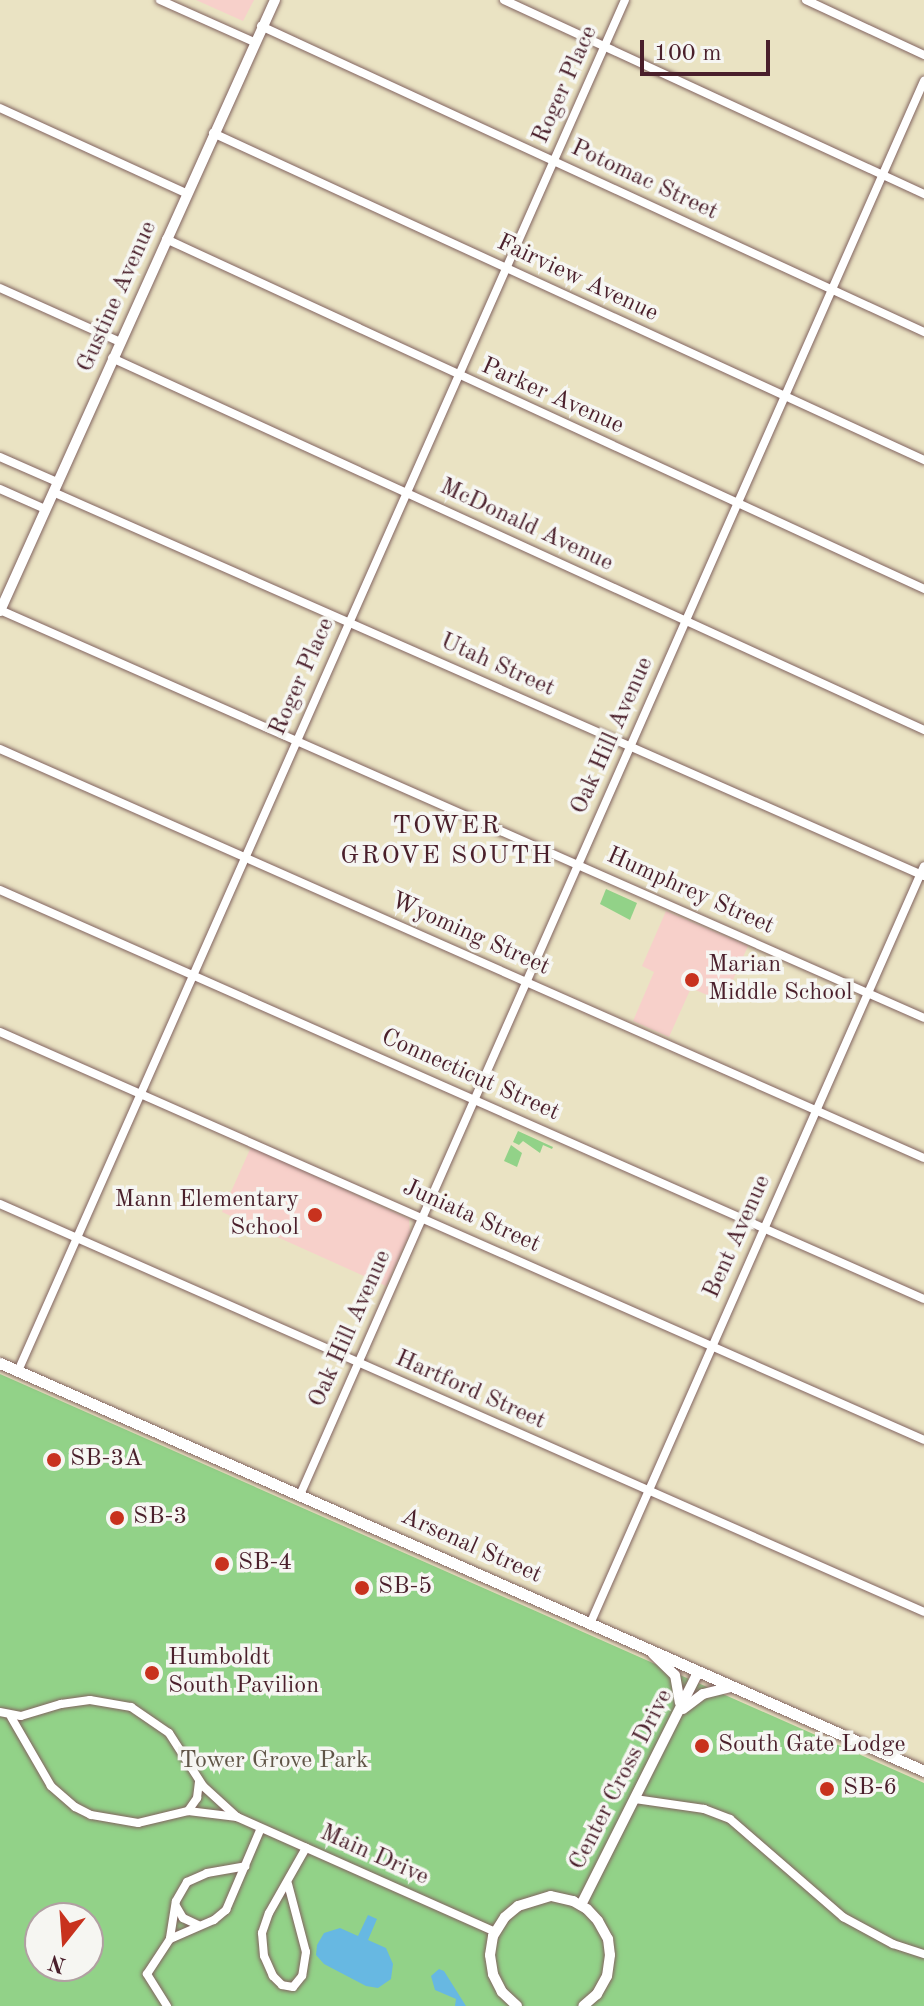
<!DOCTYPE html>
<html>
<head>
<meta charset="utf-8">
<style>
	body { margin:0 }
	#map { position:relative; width:924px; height:2006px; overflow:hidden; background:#eae3c3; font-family:"Old Standard TT",serif }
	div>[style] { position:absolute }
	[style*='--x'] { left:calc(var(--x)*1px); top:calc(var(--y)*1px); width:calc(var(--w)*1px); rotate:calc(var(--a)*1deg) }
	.built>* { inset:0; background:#f7d0ca }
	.green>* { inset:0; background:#92d288 }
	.water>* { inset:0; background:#67b8e2 }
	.roads { filter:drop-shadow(0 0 2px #826460) drop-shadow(0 0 2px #826460) }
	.minor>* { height:8px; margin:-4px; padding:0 4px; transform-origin:4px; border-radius:4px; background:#fff }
	.tertiary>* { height:10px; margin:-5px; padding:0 5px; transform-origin:5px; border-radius:5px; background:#fff }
	.secondary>* { height:11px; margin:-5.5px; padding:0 5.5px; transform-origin:5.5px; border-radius:5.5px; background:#fff }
	.dots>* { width:22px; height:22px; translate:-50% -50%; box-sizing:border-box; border:4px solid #f6f6f2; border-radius:50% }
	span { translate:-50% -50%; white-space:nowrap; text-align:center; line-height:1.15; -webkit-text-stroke:7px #f6f6f2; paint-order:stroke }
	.street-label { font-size:24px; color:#4a1f2b }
	.poi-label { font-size:24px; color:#4a1f2b }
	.left { translate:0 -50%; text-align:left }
	.right { translate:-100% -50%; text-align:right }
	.park-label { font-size:24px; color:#605547 }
	.neighbourhood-label { font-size:26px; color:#4a1f2b; letter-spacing:2px }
	.north { position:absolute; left:24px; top:1902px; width:80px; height:80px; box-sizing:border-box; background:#f6f6f2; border:2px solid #b1a0a2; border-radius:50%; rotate:197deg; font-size:22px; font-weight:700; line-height:32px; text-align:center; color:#4a1f2b }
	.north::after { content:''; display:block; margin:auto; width:28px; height:36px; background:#c8321e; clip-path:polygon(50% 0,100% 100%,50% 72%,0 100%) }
	.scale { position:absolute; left:640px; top:40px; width:130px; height:36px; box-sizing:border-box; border:4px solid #4a1f2b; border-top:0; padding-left:10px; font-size:24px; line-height:28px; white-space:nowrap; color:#4a1f2b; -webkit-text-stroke:6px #f6f6f2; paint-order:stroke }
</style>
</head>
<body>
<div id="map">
	<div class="built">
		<div style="clip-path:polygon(196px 0,254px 0,243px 21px)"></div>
		<div style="clip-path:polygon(666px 911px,748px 946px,723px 1002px,691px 988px,669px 1037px,633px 1021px,654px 972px,642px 966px)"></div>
		<div style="clip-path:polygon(251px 1147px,409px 1219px,410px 1233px,386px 1286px,222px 1212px)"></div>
	</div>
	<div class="green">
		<div style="clip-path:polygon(606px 889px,637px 903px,630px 920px,600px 904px)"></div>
		<div style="clip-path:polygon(518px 1131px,553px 1147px,552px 1149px,543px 1145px,540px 1153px,523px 1141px,519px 1145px,513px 1142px)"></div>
		<div style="clip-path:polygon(511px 1145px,522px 1153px,517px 1167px,504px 1161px)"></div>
		<div style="clip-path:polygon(evenodd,0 1374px,924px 1783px,924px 2006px,0 2006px,0 1374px,40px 1918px,88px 1918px,88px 1966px,40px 1966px,40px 1918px)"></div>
	</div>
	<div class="water">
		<div style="clip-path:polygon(368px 1915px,377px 1919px,368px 1940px,386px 1948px,393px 1964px,391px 1979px,378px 1988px,366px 1986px,324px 1964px,316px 1955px,317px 1945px,324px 1933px,340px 1928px,358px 1936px)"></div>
		<div style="clip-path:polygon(439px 1969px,444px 1971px,466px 2006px,455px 2006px,456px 1999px,435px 1990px,431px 1976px)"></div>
	</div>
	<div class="roads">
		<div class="minor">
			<div style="--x:160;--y:0;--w:103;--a:24.1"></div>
			<div style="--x:504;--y:0;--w:463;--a:24.8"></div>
			<div style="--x:806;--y:0;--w:130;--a:25"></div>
			<div style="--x:261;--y:26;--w:730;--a:24.78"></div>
			<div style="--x:0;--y:108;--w:205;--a:24.6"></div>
			<div style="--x:213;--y:133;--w:783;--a:24.7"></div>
			<div style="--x:166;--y:239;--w:835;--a:24.78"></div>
			<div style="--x:0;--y:288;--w:132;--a:24.2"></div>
			<div style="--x:112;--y:358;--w:893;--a:24.61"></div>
			<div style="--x:0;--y:457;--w:62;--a:23.7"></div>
			<div style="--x:0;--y:489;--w:49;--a:24"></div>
			<div style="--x:53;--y:492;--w:952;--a:23.79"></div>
			<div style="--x:0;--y:610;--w:1010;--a:23.82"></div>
			<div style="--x:0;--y:749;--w:1010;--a:23.88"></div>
			<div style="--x:0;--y:890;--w:1010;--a:23.88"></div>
			<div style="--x:0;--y:1032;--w:1010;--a:23.82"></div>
			<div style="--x:0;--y:1204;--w:1010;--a:23.82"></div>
			<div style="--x:18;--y:1371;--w:1499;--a:-66.12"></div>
			<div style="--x:300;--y:1495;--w:1546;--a:-66.19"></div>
			<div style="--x:590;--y:1624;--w:828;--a:-66.22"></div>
			<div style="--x:0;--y:1712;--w:21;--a:11"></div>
			<div style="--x:21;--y:1716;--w:42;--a:-16.7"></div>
			<div style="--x:61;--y:1704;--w:29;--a:-8"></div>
			<div style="--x:90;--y:1700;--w:42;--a:9.7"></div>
			<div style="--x:131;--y:1707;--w:46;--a:34.4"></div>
			<div style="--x:169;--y:1733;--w:63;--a:57.3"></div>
			<div style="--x:203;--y:1786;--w:46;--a:42.4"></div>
			<div style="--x:237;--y:1817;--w:49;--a:-173"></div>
			<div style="--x:188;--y:1811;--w:51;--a:166.5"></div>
			<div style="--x:138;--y:1823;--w:48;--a:-170.3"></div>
			<div style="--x:91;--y:1815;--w:18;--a:-153"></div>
			<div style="--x:75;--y:1807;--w:32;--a:-139"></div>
			<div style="--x:51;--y:1786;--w:80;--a:-120.1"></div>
			<div style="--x:635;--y:1799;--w:70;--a:8.2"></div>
			<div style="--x:704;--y:1809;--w:28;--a:21"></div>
			<div style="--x:730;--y:1819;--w:150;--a:40.9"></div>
			<div style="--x:843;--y:1917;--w:57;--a:28.4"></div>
			<div style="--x:893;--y:1944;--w:33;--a:18"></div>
			<div style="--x:188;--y:1811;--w:16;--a:-55"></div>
			<div style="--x:197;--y:1798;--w:17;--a:-83"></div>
			<div style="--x:237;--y:1817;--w:282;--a:24"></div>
			<div style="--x:288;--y:1884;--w:70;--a:75.2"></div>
			<div style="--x:306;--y:1952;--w:24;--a:99"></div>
			<div style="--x:302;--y:1976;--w:14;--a:129"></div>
			<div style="--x:293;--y:1987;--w:11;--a:-170"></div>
			<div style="--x:282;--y:1985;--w:13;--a:-135"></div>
			<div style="--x:273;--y:1976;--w:22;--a:-114"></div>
			<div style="--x:264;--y:1956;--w:23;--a:-95"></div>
			<div style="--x:262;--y:1933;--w:21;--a:-71"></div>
			<div style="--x:269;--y:1913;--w:75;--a:-60.4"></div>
			<div style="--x:176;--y:1906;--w:14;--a:60"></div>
			<div style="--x:183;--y:1918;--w:17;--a:25"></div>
			<div style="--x:170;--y:1938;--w:37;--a:-81"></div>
			<div style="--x:176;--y:1901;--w:22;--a:-60"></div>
			<div style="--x:187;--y:1882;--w:22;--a:-24"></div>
			<div style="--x:207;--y:1873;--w:39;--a:-10"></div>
			<div style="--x:167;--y:2006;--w:38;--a:-122"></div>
			<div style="--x:147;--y:1974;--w:42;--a:-56.7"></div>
			<div style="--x:170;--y:1939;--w:48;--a:-23.4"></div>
			<div style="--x:214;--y:1920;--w:16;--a:-40"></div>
			<div style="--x:226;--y:1910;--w:89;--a:-66.9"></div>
		</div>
		<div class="tertiary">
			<div style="--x:0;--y:611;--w:670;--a:-65.77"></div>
			<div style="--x:653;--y:1654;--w:30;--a:44"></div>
			<div style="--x:675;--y:1675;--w:28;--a:80"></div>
			<div style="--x:683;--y:1709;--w:25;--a:-37"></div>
			<div style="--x:703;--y:1694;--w:30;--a:-14"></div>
			<div style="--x:581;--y:1905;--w:261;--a:-63.3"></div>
			<div style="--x:517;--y:2006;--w:21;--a:-137"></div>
			<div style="--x:502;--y:1992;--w:20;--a:-117"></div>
			<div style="--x:493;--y:1974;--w:19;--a:-99"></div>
			<div style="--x:490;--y:1955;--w:19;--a:-81"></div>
			<div style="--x:493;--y:1936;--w:22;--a:-58"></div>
			<div style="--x:505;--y:1917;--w:17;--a:-40"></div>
			<div style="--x:518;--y:1906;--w:34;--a:-17"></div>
			<div style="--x:551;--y:1896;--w:23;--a:13"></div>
			<div style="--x:573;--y:1901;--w:16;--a:30"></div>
			<div style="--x:587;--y:1909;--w:16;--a:47"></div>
			<div style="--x:598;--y:1921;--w:21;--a:61"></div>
			<div style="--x:608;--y:1939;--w:16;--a:83"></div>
			<div style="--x:610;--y:1955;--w:21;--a:98"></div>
			<div style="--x:607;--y:1976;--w:21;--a:119"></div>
			<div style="--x:597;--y:1994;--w:18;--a:139"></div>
		</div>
		<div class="secondary">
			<div style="--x:0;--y:1363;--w:1010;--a:23.82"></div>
		</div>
	</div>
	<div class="dots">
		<div style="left:692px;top:980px;background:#c8321e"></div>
		<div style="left:315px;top:1215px;background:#c8321e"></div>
		<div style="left:54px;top:1460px;background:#c8321e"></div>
		<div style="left:117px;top:1518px;background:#c8321e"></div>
		<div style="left:222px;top:1564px;background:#c8321e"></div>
		<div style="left:362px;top:1588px;background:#c8321e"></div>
		<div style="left:152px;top:1673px;background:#c8321e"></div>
		<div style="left:702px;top:1746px;background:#c8321e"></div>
		<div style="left:827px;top:1789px;background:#c8321e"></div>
	</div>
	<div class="street-label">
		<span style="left:566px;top:85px;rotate:-66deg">Roger Place</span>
		<span style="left:644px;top:181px;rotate:25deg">Potomac Street</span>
		<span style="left:577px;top:279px;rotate:25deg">Fairview Avenue</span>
		<span style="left:118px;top:297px;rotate:-66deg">Gustine Avenue</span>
		<span style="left:552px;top:397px;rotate:24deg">Parker Avenue</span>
		<span style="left:526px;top:526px;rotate:25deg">McDonald Avenue</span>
		<span style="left:497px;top:666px;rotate:24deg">Utah Street</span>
		<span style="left:303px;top:677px;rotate:-66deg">Roger Place</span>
		<span style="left:613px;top:736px;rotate:-66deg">Oak Hill Avenue</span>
		<span style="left:690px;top:892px;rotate:24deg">Humphrey Street</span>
		<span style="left:470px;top:935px;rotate:24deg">Wyoming Street</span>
		<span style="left:470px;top:1076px;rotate:24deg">Connecticut Street</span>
		<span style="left:471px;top:1217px;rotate:24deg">Juniata Street</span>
		<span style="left:738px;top:1237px;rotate:-66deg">Bent Avenue</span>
		<span style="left:351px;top:1329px;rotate:-66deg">Oak Hill Avenue</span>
		<span style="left:470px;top:1391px;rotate:24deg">Hartford Street</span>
		<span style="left:471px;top:1547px;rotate:24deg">Arsenal Street</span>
		<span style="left:622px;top:1780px;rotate:-63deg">Center Cross Drive</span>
		<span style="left:374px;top:1856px;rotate:24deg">Main Drive</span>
	</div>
	<div class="poi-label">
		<span class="left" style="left:708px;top:980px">Marian<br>Middle School</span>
		<span class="right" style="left:299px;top:1215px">Mann Elementary<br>School</span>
		<span class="left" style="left:70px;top:1460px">SB-3A</span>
		<span class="left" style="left:133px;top:1518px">SB-3</span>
		<span class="left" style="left:238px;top:1564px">SB-4</span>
		<span class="left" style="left:378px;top:1588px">SB-5</span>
		<span class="left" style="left:168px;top:1673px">Humboldt<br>South Pavilion</span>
		<span class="left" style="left:718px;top:1746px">South Gate Lodge</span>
		<span class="left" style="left:843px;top:1789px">SB-6</span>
	</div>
	<div class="park-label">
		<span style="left:274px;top:1762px">Tower Grove Park</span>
	</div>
	<div class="neighbourhood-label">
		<span style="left:447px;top:842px">TOWER<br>GROVE SOUTH</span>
	</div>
	<div class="north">N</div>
	<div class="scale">100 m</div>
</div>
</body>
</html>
